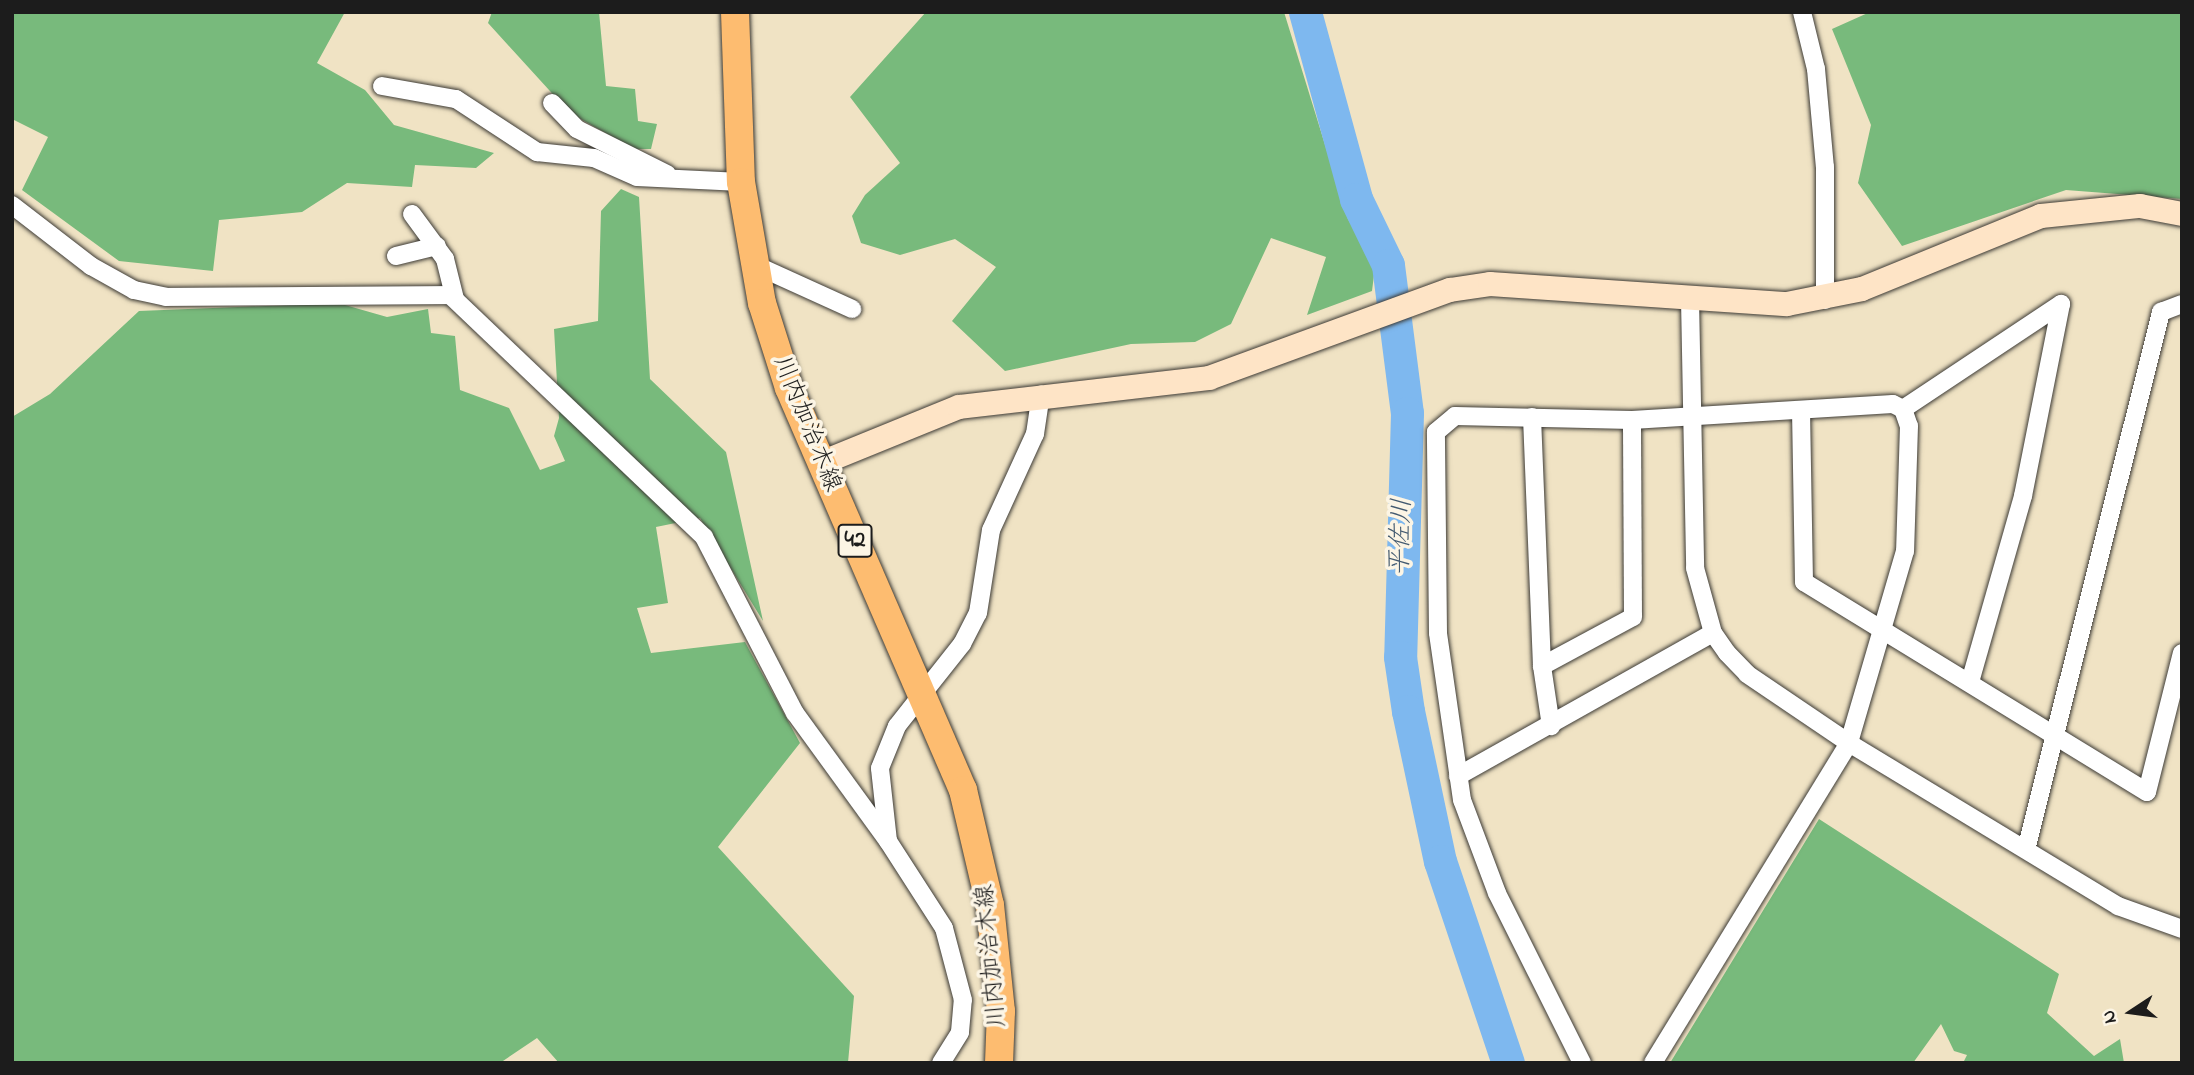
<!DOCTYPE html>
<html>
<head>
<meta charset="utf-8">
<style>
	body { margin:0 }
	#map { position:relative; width:2194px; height:1075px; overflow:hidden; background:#f0e3c4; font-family:"Indie Flower","Klee One",sans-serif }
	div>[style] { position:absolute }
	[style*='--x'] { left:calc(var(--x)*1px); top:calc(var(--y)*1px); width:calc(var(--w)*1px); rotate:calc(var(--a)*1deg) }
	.forest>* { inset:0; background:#78ba7c }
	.river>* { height:33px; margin:-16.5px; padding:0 16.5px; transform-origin:16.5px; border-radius:16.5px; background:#7eb8ef }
	.roads { filter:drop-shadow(0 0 2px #3c3a35) drop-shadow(0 0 2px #3c3a35) }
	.street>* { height:18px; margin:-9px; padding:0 9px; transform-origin:9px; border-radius:9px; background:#fff }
	.secondary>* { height:24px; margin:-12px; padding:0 12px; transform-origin:12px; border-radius:12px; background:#fee4c6 }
	.primary>* { height:28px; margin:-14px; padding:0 14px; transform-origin:14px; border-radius:14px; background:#fdbc70 }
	span { translate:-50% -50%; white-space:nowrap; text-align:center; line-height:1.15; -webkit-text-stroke:7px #fcf5e5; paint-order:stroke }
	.shield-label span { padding:2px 5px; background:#fcf5e5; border:2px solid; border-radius:5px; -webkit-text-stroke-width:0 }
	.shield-label { font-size:23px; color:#1c1c1c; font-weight:700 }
	.street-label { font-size:24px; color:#1c1c1c }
	.water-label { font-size:26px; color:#435a70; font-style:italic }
	.frame { position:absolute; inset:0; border:14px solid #1c1c1c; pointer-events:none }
	.north { position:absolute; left:2096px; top:977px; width:70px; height:70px; -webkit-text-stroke:5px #fcf5e5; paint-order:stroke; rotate:257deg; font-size:19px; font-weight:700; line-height:28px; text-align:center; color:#1c1c1c }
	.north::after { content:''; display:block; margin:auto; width:24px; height:32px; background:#1c1c1c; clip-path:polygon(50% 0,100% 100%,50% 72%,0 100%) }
</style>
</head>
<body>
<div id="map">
	<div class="forest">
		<div style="clip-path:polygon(12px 12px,345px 12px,317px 63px,365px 90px,394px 125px,494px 153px,476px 168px,415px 165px,412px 187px,347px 183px,302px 212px,219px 220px,213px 271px,119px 261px,22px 190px,48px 137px,12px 119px)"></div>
		<div style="clip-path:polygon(492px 12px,599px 12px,606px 86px,635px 89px,638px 121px,657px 124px,651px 149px,634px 149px,570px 113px,488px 23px)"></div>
		<div style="clip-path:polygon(926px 12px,1284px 12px,1348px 219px,1375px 267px,1372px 291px,1307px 315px,1326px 257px,1271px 238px,1231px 324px,1195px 342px,1131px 344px,1005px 371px,952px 321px,996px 267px,955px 239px,900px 255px,861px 243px,852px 216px,865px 195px,900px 163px,850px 97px)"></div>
		<div style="clip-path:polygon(1870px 12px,2182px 12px,2182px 199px,2066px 190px,1902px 246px,1858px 183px,1871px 125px,1832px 29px)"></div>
		<div style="clip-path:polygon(621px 189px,639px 197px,650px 379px,726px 452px,763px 621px,700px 518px,656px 527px,668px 603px,637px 608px,651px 653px,745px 642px,800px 743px,718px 847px,854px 996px,848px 1063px,559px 1063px,537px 1038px,500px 1063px,12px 1063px,12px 417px,50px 394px,139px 311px,338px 303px,387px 317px,428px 309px,431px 333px,455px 336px,460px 390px,509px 408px,540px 470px,565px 461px,554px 436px,559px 418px,554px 329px,598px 321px,601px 211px)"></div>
		<div style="clip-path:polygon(1819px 819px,2059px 974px,2047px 1013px,2094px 1056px,2120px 1039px,2124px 1063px,1963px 1063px,1967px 1055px,1954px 1051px,1941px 1024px,1913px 1063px,1670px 1063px)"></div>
	</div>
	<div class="river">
		<div style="--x:1305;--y:12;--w:194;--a:74.7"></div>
		<div style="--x:1356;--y:199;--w:73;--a:64.1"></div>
		<div style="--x:1388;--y:265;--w:149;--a:82.7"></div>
		<div style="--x:1407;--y:413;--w:244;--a:91.6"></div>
		<div style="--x:1400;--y:657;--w:55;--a:81.6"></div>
		<div style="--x:1408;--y:711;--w:153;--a:78"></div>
		<div style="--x:1440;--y:861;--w:213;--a:71.4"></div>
	</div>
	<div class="roads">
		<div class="street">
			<div style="--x:1802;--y:12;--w:59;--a:76.2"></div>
			<div style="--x:1816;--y:69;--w:98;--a:84.8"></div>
			<div style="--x:1825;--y:167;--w:133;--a:90"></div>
			<div style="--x:382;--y:86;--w:75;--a:10"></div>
			<div style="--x:456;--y:99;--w:97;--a:33.2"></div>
			<div style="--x:537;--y:152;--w:57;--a:6"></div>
			<div style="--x:594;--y:158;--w:47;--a:23.8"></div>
			<div style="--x:637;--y:177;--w:104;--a:2.8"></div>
			<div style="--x:552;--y:103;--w:36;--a:46"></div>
			<div style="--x:577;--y:129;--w:101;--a:26.6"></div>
			<div style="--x:12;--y:205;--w:100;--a:37.7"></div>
			<div style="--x:91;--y:266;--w:49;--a:29.2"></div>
			<div style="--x:134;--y:290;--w:33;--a:12"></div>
			<div style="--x:166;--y:297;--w:284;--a:-0.4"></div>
			<div style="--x:450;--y:295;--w:351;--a:43.6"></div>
			<div style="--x:704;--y:537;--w:198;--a:62.7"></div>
			<div style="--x:795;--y:713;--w:158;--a:54"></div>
			<div style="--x:412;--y:214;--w:56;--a:53.7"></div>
			<div style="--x:445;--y:259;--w:41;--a:76"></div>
			<div style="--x:396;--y:256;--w:42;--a:-13.7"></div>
			<div style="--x:753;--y:264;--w:109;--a:24.4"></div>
			<div style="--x:1690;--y:299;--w:269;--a:88.9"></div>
			<div style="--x:1695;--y:568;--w:67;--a:74.5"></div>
			<div style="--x:1713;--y:633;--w:24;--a:55"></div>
			<div style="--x:1727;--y:653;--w:29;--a:46"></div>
			<div style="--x:1747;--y:674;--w:123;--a:34.1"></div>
			<div style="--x:1849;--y:743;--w:315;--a:31.2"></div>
			<div style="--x:2118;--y:906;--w:68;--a:19.8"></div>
			<div style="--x:1903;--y:409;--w:190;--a:-33.6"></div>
			<div style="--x:2061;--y:304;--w:196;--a:101.2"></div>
			<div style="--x:2023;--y:496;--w:193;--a:105.9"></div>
			<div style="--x:1801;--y:410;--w:172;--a:89"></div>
			<div style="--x:1804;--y:582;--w:402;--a:31.5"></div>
			<div style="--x:2147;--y:792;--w:143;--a:-75.9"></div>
			<div style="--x:1532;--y:417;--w:249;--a:87.7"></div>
			<div style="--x:1542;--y:666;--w:61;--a:81.5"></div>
			<div style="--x:1542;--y:666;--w:103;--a:-28.3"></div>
			<div style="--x:1633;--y:617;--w:197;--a:-90.3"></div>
			<div style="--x:1458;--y:776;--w:292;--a:-29.3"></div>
			<div style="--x:2027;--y:846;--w:551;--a:-75.91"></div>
			<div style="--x:2161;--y:312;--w:22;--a:-21"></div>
			<div style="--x:941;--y:1063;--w:36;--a:-58"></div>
			<div style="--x:960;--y:1032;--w:32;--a:-85"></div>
			<div style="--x:963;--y:1000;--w:74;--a:-104.8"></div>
			<div style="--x:944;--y:928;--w:103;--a:-122.8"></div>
			<div style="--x:888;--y:841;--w:73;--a:-96.3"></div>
			<div style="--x:880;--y:768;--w:45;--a:-68"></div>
			<div style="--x:897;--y:726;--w:105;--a:-51.6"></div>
			<div style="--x:962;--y:644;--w:35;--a:-63"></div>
			<div style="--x:978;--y:613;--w:84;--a:-81.1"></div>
			<div style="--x:991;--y:530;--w:106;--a:-65.4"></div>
			<div style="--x:1035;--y:434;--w:40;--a:-81.5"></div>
			<div style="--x:1582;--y:1063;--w:190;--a:-116.6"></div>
			<div style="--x:1497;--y:893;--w:99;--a:-110.6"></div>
			<div style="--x:1462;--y:800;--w:169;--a:-98.2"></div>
			<div style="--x:1438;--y:633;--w:201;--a:-90.6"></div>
			<div style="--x:1436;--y:432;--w:25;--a:-40"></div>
			<div style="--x:1455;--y:416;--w:177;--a:1.3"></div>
			<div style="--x:1632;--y:420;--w:261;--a:-3.5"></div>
			<div style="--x:1893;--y:404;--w:11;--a:27"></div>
			<div style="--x:1903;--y:409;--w:18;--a:71"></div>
			<div style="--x:1909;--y:426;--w:125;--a:91.8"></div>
			<div style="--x:1905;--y:551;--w:200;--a:106.3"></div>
			<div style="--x:1849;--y:743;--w:375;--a:121.5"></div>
		</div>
		<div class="secondary">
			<div style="--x:821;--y:463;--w:149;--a:-22.1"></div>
			<div style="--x:959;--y:407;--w:252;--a:-6.6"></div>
			<div style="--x:1209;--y:378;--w:257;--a:-20.1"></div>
			<div style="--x:1450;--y:290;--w:40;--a:-8.5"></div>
			<div style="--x:1490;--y:284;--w:298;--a:3.9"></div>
			<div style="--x:1787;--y:304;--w:76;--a:-11.3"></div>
			<div style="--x:1862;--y:289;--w:193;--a:-22.2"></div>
			<div style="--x:2041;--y:216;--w:100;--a:-5.8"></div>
			<div style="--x:2140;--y:206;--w:43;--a:10.8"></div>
		</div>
		<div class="primary">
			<div style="--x:735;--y:12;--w:170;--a:88"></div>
			<div style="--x:741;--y:182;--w:123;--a:80.2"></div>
			<div style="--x:762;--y:303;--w:89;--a:72.4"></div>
			<div style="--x:789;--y:388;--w:438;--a:66.6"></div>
			<div style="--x:963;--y:790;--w:118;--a:76.8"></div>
			<div style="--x:990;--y:905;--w:107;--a:84.1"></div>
			<div style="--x:1001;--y:1011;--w:52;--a:92.2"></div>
		</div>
	</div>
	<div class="shield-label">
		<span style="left:855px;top:541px">42</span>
	</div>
	<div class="street-label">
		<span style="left:806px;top:424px;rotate:68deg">川内加治木線</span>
		<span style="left:992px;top:956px;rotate:-95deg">川内加治木線</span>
	</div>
	<div class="water-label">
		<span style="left:1403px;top:537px;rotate:-88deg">平佐川</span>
	</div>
	<div class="frame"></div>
	<div class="north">N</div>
</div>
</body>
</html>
